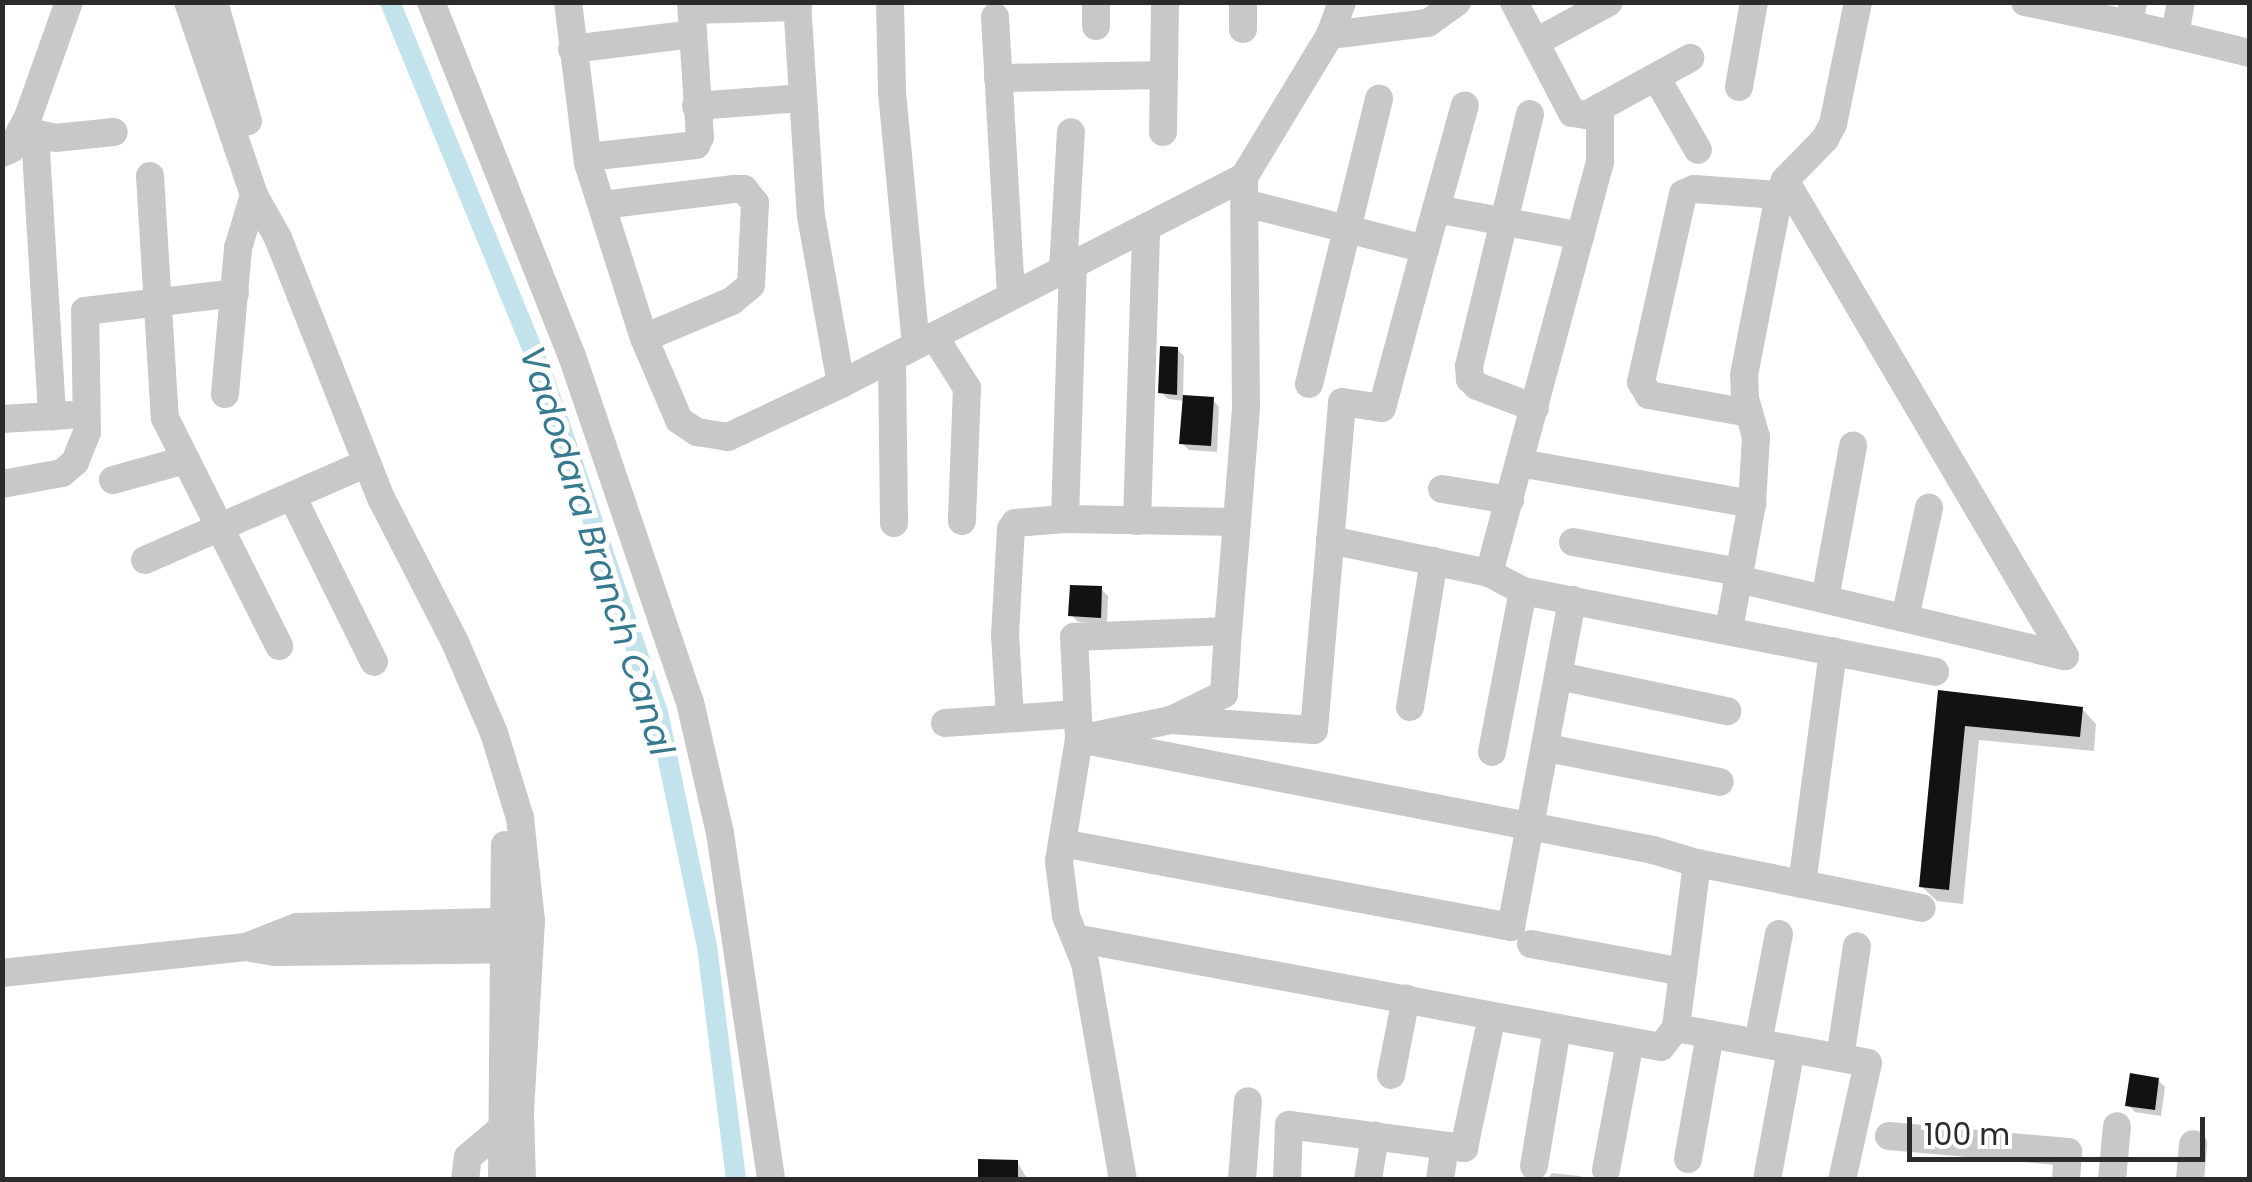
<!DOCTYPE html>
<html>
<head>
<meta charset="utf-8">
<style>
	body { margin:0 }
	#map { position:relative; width:2252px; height:1182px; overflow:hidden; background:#fff; font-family:Poppins,sans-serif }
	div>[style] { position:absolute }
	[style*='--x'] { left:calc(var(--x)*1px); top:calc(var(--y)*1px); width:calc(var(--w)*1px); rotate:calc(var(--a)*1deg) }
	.shadow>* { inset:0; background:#0003 }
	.canal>* { height:20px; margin:-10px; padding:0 10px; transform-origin:10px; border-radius:10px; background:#c2e2ec }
	.building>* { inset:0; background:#121212 }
	.minor>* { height:28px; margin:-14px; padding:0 14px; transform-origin:14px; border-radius:14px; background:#c8c8c8 }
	span { translate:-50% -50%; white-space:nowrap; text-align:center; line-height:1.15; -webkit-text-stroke:10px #fff; paint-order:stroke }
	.water-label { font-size:35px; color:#377a90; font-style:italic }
	.frame { position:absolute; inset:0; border:5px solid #2b2b2b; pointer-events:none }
	.scale { position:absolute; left:1907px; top:1117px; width:298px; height:45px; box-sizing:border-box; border:5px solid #2b2b2b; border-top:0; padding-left:12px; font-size:30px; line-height:35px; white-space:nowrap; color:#2b2b2b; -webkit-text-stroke:8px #fff; paint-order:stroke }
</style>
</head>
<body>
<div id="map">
	<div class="shadow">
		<div style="clip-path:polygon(1177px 349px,1184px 356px,1183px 398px,1213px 400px,1219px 407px,1217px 452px,1189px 450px,1182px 443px,1185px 401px,1168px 399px,1161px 392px)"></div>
		<div style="clip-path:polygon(1101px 589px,1108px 596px,1107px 624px,1078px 622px,1071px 615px)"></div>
		<div style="clip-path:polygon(1940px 693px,2082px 709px,2096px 724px,2094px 751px,1979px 740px,1963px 904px,1937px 901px,1922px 887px)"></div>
		<div style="clip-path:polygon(2158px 1080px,2165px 1087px,2161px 1116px,2135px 1112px,2128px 1105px)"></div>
		<div style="clip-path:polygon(1017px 1162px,1028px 1180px,980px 1180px)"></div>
		<div style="clip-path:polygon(1552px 1173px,1580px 1176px,1584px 1180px,1546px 1180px)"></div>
	</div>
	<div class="canal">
		<div style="--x:390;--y:2;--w:406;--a:67.7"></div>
		<div style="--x:544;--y:378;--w:353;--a:71.2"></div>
		<div style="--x:658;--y:712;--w:239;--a:78.2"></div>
		<div style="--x:707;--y:946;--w:236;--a:82.9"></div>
	</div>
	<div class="building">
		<div style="clip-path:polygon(1160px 346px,1178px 347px,1177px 395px,1158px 393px)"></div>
		<div style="clip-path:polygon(1183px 395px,1214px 397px,1211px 446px,1179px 444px)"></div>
		<div style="clip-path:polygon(1070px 585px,1102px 586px,1101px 618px,1068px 616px)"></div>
		<div style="clip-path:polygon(1938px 690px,2083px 707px,2080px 737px,1965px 726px,1949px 890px,1919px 887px)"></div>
		<div style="clip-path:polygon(2130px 1073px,2159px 1078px,2155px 1110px,2125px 1106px)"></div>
		<div style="clip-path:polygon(978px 1159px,1018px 1160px,1018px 1180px,978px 1180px)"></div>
	</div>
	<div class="minor">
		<div style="--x:188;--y:2;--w:204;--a:71.1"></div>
		<div style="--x:254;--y:195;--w:49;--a:60.8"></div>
		<div style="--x:278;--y:238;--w:280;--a:68.4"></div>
		<div style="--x:381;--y:498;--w:162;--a:62.8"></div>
		<div style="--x:455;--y:642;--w:99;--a:66.8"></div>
		<div style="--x:494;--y:733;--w:89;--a:73"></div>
		<div style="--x:520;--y:818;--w:104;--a:83.9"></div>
		<div style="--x:531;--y:921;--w:192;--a:93.3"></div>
		<div style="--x:520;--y:1113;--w:67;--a:88.3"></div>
		<div style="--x:214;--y:2;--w:124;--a:74.1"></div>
		<div style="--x:431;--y:2;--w:381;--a:68.3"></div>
		<div style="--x:572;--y:356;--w:366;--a:71.2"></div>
		<div style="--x:690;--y:702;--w:134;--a:77.1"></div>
		<div style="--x:720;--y:833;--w:351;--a:81.6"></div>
		<div style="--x:568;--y:2;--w:162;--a:82.9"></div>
		<div style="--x:588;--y:163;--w:184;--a:72.3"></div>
		<div style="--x:644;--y:338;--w:89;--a:66.9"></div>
		<div style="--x:679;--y:420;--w:22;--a:34"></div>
		<div style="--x:697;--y:432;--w:31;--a:9"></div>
		<div style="--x:728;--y:437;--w:125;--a:-25.1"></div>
		<div style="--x:841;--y:384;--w:453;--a:-27.2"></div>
		<div style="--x:1244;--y:177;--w:166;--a:-58.8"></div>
		<div style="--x:1330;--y:35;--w:35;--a:-70"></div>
		<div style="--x:797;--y:2;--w:214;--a:86.3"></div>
		<div style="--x:811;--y:216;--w:171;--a:79.9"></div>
		<div style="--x:890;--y:2;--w:90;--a:88.7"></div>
		<div style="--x:892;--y:92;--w:254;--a:84.6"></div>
		<div style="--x:1096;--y:2;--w:24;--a:90"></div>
		<div style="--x:1514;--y:2;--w:125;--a:62.4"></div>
		<div style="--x:1572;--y:113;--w:14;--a:8"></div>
		<div style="--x:1586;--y:115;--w:119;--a:-28.7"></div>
		<div style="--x:2025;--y:2;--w:106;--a:11.9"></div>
		<div style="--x:2133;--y:2;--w:22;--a:100"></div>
		<div style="--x:2129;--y:24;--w:124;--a:13.5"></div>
		<div style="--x:692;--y:10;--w:106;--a:-1.6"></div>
		<div style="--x:995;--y:17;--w:279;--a:86.7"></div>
		<div style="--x:1243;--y:29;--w:27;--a:-90"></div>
		<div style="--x:1330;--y:35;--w:99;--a:-7"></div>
		<div style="--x:1428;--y:23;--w:36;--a:-36"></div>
		<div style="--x:2175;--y:35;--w:34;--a:-80"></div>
		<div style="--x:1536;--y:42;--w:83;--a:-28.7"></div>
		<div style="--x:572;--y:49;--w:121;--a:-7.1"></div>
		<div style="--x:1656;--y:77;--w:84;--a:60.1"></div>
		<div style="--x:998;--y:78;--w:166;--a:-1"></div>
		<div style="--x:1739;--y:87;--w:86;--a:-80"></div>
		<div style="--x:696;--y:106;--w:107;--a:-4.3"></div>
		<div style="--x:1600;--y:107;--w:55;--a:90"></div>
		<div style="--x:1600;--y:162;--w:426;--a:105.1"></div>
		<div style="--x:1489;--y:573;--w:38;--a:28"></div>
		<div style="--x:1523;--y:591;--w:420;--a:11.1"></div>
		<div style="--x:1530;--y:114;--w:259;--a:103.6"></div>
		<div style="--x:1469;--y:366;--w:13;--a:86"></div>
		<div style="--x:1470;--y:379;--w:10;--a:45"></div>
		<div style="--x:1477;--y:386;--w:62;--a:20.8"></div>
		<div style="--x:21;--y:130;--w:35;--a:13"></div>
		<div style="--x:55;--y:138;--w:59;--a:-5.8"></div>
		<div style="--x:1163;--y:132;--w:130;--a:-89.1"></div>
		<div style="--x:35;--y:135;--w:282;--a:86.5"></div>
		<div style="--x:2;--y:153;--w:10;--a:-24"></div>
		<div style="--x:11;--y:149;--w:36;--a:-62"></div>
		<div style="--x:28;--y:117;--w:122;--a:-70.4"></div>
		<div style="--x:588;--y:157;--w:109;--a:-6.3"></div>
		<div style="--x:696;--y:145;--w:9;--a:-63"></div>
		<div style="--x:700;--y:137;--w:135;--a:-93.8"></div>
		<div style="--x:150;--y:176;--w:242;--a:86.5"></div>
		<div style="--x:165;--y:418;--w:255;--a:63.4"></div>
		<div style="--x:1245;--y:203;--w:186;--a:14.3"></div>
		<div style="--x:1425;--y:249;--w:149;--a:-74.5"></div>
		<div style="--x:602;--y:205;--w:133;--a:-6.9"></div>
		<div style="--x:734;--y:189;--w:10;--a:0"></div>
		<div style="--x:744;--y:189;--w:18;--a:52"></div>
		<div style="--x:755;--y:203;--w:82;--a:92.8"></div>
		<div style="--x:751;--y:285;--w:25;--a:140"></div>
		<div style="--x:732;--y:301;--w:95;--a:157.2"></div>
		<div style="--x:1436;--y:209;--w:147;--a:10.5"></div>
		<div style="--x:1073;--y:264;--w:255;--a:91.8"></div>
		<div style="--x:1065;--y:519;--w:172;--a:1"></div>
		<div style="--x:1063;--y:270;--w:138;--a:-86.7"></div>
		<div style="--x:934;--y:336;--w:62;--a:57.6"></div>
		<div style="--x:967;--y:388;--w:133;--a:92.2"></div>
		<div style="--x:892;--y:358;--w:165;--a:89.3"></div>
		<div style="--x:1309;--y:384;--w:294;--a:-76.2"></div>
		<div style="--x:225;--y:394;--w:147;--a:-84.9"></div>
		<div style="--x:238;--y:248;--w:55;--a:-73.2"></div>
		<div style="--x:1749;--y:413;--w:102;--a:-169.8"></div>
		<div style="--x:1649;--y:395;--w:15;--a:-122"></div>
		<div style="--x:1641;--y:382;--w:193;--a:-77.4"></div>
		<div style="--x:1683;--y:194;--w:12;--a:-24"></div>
		<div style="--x:1694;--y:189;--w:85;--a:4"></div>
		<div style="--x:2;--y:419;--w:67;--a:-3.4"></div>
		<div style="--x:1520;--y:463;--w:236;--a:10"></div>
		<div style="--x:113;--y:480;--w:75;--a:-15.5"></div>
		<div style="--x:2;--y:484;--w:61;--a:-10.4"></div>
		<div style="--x:62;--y:473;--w:17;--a:-40"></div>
		<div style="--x:75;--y:462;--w:32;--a:-68"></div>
		<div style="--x:87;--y:432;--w:121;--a:-90.9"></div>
		<div style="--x:85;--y:311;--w:151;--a:-6.8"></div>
		<div style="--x:1442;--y:489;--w:69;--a:9.2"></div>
		<div style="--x:292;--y:496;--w:185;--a:63.7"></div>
		<div style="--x:1137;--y:521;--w:294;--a:-88.2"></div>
		<div style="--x:1330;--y:540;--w:162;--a:11.7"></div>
		<div style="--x:1573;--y:542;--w:169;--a:10.2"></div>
		<div style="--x:145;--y:560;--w:242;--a:-23.6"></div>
		<div style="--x:1738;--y:579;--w:336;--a:13.3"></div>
		<div style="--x:2065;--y:656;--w:552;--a:-120.47"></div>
		<div style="--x:1825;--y:599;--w:156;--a:-79.6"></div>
		<div style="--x:1905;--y:618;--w:113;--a:-77.7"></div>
		<div style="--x:1729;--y:629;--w:127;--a:-79.6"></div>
		<div style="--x:1752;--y:504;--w:67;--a:-86.6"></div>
		<div style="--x:1756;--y:437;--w:40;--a:-106"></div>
		<div style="--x:1745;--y:399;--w:24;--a:-92"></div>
		<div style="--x:1744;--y:375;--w:183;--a:-79"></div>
		<div style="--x:1779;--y:195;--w:16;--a:-68"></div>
		<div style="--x:1785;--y:180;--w:57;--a:-45.7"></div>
		<div style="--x:1825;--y:139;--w:17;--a:-62"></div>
		<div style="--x:1833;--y:124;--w:125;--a:-78.4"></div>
		<div style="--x:1228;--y:631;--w:154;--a:177.8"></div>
		<div style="--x:1074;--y:637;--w:102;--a:87.2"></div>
		<div style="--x:1079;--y:739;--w:94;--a:-11.7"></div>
		<div style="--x:1171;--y:720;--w:59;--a:-26.1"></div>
		<div style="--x:1224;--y:694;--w:63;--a:-86.4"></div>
		<div style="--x:1228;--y:631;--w:109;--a:-85.3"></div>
		<div style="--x:1237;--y:522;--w:115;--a:-85.5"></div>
		<div style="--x:1246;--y:407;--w:230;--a:-90.5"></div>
		<div style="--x:1559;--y:676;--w:172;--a:11.8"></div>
		<div style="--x:1410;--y:707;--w:148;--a:-80.7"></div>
		<div style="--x:1010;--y:718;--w:83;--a:-93.4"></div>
		<div style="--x:1005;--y:635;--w:106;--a:-86.8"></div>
		<div style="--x:1011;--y:529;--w:7;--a:-56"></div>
		<div style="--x:1015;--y:523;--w:50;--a:-4.6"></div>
		<div style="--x:1171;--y:720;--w:143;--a:4"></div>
		<div style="--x:1314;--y:730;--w:329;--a:-85.1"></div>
		<div style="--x:1342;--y:402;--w:40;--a:8.5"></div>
		<div style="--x:1382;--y:408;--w:165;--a:-74.9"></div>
		<div style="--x:945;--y:723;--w:132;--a:-3.9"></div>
		<div style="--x:1547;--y:748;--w:176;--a:11.1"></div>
		<div style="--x:1492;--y:752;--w:164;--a:-79.1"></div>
		<div style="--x:1062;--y:843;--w:457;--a:10.6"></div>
		<div style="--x:1511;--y:927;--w:333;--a:-79.4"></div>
		<div style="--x:1697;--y:863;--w:229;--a:11.3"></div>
		<div style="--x:1802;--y:884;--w:235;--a:-82.4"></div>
		<div style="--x:1075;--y:938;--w:596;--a:10.54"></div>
		<div style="--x:1661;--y:1047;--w:24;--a:-52"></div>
		<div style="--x:1531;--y:944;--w:155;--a:10.4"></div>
		<div style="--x:248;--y:946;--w:53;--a:-21.2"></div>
		<div style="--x:297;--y:927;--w:229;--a:-1.5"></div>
		<div style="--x:2;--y:973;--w:245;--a:-6.1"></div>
		<div style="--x:246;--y:947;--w:29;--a:10"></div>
		<div style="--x:275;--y:952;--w:254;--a:-0.7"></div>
		<div style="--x:1758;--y:1043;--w:111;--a:-79.1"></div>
		<div style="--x:1840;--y:1058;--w:113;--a:-81.4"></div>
		<div style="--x:1391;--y:1075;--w:78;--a:-79"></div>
		<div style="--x:1889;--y:1136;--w:180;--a:5.1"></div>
		<div style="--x:2068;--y:1152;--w:28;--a:94"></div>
		<div style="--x:1688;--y:1159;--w:127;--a:-80"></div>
		<div style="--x:1534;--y:1166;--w:139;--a:-80.5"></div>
		<div style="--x:1606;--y:1170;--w:130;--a:-79.4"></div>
		<div style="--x:465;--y:1180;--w:23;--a:-83"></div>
		<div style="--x:468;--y:1157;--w:57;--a:-40.1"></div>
		<div style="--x:502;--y:1180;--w:335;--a:-89.5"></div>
		<div style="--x:1123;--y:1180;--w:220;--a:-99.9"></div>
		<div style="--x:1085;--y:963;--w:51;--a:-112"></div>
		<div style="--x:1066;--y:916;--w:55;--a:-97.3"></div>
		<div style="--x:1059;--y:861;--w:124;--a:-80.7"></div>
		<div style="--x:1079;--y:739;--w:585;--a:10.94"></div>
		<div style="--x:1653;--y:850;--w:46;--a:16.5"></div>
		<div style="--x:1697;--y:863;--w:166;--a:97.3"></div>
		<div style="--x:1676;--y:1028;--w:195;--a:10.3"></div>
		<div style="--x:1868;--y:1063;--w:120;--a:102.5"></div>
		<div style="--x:1242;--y:1180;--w:79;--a:-85.7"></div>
		<div style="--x:1287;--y:1180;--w:55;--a:-87.9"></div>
		<div style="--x:1289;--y:1125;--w:177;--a:7.5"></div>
		<div style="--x:1464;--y:1148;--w:135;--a:-78"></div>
		<div style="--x:1368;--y:1180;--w:45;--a:-81"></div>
		<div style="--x:1440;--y:1180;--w:34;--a:-82"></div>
		<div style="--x:1767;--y:1180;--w:133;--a:-79.6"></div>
		<div style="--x:2112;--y:1180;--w:54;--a:-84.7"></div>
		<div style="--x:2190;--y:1180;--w:36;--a:-85"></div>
	</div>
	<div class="water-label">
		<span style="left:597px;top:551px;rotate:72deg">Vadodara Branch Canal</span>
	</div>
	<div class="frame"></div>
	<div class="scale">100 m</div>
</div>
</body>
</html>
